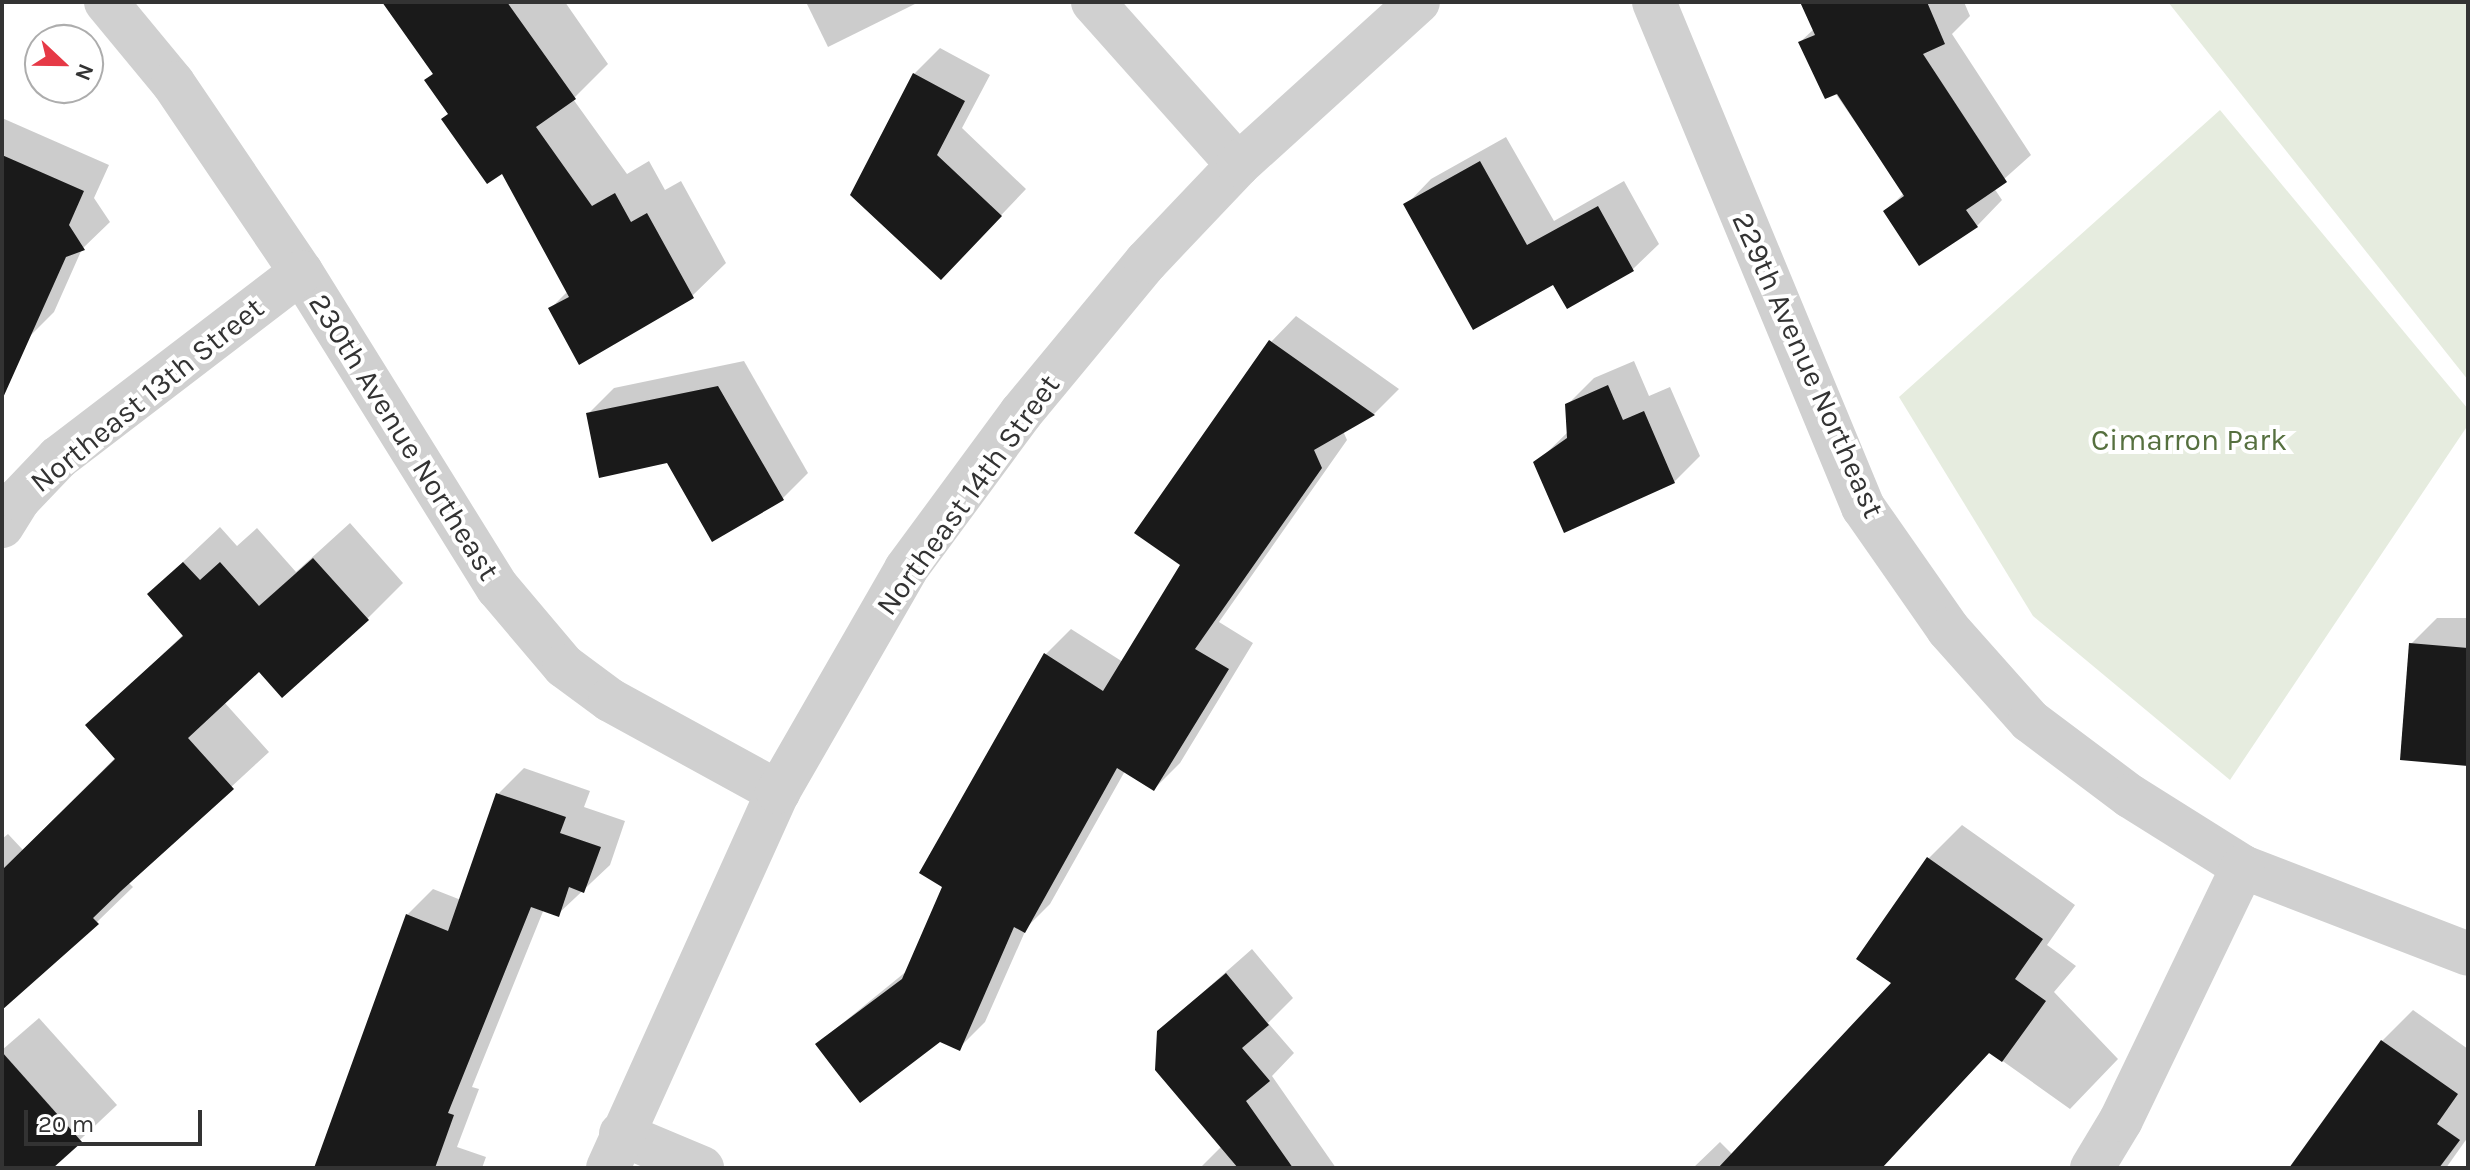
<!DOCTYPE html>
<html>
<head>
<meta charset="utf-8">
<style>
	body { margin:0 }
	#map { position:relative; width:2470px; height:1170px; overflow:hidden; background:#fff; font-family:Karla,sans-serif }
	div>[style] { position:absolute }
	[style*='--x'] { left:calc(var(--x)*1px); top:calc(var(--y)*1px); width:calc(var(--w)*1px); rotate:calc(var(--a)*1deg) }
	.green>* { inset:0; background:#e6ecdf }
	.shadow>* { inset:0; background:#0003 }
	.building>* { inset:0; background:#1a1a1a }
	.minor>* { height:44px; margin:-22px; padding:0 22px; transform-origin:22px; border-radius:22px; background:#d0d0d0 }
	span { translate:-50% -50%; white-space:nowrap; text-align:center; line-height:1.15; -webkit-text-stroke:8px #fff; paint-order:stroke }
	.street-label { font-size:30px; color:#333 }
	.park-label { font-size:30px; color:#56703f }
	.frame { position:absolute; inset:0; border:4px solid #333; pointer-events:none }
	.north { position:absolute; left:24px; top:24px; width:80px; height:80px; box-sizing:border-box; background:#fff; border:2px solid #adadad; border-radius:50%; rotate:112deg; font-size:22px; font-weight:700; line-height:32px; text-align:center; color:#333 }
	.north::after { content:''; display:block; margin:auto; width:28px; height:36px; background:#e63946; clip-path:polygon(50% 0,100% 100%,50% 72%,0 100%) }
	.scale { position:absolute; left:24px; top:1110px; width:178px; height:36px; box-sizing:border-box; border:4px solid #333; border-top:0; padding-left:10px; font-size:24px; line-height:28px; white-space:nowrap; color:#333; -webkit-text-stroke:6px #fff; paint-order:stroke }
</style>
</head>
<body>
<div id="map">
	<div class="green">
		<div style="clip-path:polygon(2168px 2px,2468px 2px,2468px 380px)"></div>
		<div style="clip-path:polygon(2220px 110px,2468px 409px,2468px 425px,2230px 780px,2033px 616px,1899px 397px)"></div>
	</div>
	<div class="shadow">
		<div style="clip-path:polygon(384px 2px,565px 2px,608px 64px,573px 99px,627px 174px,649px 161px,665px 190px,681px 181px,726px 263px,692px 296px,551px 308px,568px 291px,503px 171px,427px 80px,434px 72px)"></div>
		<div style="clip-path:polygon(806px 2px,919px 2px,828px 47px)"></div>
		<div style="clip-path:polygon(1805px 2px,1964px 2px,1970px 16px,1952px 34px,2031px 155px,1994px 188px,2002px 200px,1977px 226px,1886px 211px,1904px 193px,1800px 42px,1814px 29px)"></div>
		<div style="clip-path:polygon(940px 48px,990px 75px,962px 128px,1026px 189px,966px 252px,852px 194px,914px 74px)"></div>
		<div style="clip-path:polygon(2px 118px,109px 165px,94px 198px,110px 222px,82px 249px,54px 312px,28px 338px,2px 327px)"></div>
		<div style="clip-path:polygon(1506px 137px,1554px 221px,1624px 181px,1659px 244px,1633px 269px,1554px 282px,1406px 205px,1431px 179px)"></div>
		<div style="clip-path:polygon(1296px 316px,1399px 389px,1374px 414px,1343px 431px,1347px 440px,1219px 622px,1253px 643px,1180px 763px,1154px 789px,1125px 771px,1050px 904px,1027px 927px,985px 1022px,959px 1048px,940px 1040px,817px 1044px,908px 970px,1045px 655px,1071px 629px,1123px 662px,1183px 565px,1271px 342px)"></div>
		<div style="clip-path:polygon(744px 361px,808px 473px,782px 499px,668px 461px,588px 414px,614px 388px)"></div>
		<div style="clip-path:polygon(1634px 361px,1649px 396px,1670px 387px,1700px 456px,1674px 482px,1536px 463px,1568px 432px,1568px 404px,1594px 378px)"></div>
		<div style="clip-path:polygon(350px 523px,403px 583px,367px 619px,259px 669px,224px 702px,269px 752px,128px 882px,133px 887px,97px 922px,2px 1008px,2px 839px,8px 834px,23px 850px,116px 757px,88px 725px,184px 634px,149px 594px,220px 527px,237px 546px,257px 528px,296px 572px)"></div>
		<div style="clip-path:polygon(2437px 618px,2468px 618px,2468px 764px,2411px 644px)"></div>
		<div style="clip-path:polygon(524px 768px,590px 791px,584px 807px,625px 821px,610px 865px,558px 914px,544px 909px,472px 1087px,479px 1089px,457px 1147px,486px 1157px,482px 1168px,317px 1168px,407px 915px,433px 889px,461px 900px,498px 794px)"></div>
		<div style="clip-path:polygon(1962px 825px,2075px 905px,2047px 945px,2076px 966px,2054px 992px,2118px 1059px,2070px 1109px,1990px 1052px,1880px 1168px,1693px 1168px,1720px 1142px,1733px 1155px,1894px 983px,1929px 858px)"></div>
		<div style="clip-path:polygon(1252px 949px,1293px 998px,1268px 1023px,1294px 1053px,1272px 1076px,1336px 1168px,1200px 1168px,1222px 1146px,1159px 1031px)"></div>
		<div style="clip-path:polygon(2413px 1010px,2468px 1049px,2468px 1137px,2446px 1168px,2292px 1168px,2382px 1041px)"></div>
		<div style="clip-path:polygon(39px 1018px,117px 1105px,50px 1168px,2px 1168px,2px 1050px)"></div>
	</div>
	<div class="building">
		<div style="clip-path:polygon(382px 2px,507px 2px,576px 99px,536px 127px,592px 206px,615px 193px,631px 222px,647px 213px,694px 298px,579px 365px,548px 308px,569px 297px,502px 174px,487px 184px,441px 119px,448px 114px,424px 80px,433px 74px)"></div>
		<div style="clip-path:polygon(1800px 2px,1927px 2px,1945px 44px,1923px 54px,2007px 182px,1966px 210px,1978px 227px,1919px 266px,1883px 211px,1904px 196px,1837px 94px,1825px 99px,1798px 42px,1815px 35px)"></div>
		<div style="clip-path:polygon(913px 73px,965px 101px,937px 155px,1002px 216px,941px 280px,850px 195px)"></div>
		<div style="clip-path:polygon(2px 155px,84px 191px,69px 225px,85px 250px,66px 257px,2px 400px)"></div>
		<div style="clip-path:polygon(1480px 161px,1527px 245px,1598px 206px,1634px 271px,1567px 309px,1553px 285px,1473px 330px,1403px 204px)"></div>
		<div style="clip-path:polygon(1269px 340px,1375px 415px,1314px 450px,1322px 468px,1195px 649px,1229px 669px,1154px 791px,1117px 768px,1025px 933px,1014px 927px,960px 1051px,940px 1042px,860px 1103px,815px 1044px,902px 979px,942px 887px,919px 873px,1044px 653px,1103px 691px,1180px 565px,1134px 533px)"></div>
		<div style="clip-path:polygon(1608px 385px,1623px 420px,1644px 411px,1675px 483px,1564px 533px,1533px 462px,1567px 438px,1565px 404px)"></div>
		<div style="clip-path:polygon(718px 386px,784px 500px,712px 542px,667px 463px,599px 478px,586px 413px)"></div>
		<div style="clip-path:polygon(313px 558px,369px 620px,282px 698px,259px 672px,188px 738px,234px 789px,121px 891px,93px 918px,99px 924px,2px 1010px,2px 870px,115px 759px,85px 725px,183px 636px,147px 594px,183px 562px,200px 580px,220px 562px,259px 606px)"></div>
		<div style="clip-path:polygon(2409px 643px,2468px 648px,2468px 766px,2400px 760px)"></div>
		<div style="clip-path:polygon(496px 793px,566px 817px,560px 833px,601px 847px,584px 893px,569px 887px,559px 917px,531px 907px,448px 1113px,454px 1115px,435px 1168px,314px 1168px,406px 914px,448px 931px)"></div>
		<div style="clip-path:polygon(1927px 857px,2043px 939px,2015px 979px,2046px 1001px,2002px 1062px,1989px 1053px,1882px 1168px,1718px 1168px,1891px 983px,1856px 959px)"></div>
		<div style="clip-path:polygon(1226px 973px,1269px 1025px,1242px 1048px,1270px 1081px,1246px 1101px,1293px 1168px,1238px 1168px,1155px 1070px,1157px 1031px)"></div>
		<div style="clip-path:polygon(2381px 1040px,2458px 1094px,2437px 1124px,2460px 1140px,2439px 1168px,2289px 1168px)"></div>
		<div style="clip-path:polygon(2px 1052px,82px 1142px,53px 1168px,2px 1168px)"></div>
	</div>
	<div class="minor">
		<div style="--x:106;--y:2;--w:105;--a:50.4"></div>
		<div style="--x:173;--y:83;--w:228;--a:55.9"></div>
		<div style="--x:301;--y:272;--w:372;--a:58.1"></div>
		<div style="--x:498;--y:588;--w:102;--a:49.8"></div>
		<div style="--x:564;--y:666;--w:57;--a:36.5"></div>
		<div style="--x:610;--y:700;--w:192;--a:28.7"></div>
		<div style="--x:1093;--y:2;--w:218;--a:48.3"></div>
		<div style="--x:1654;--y:2;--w:547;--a:67.52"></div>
		<div style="--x:1863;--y:507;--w:149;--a:55.1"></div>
		<div style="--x:1948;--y:629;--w:123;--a:48.3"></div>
		<div style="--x:2030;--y:721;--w:125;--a:36.9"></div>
		<div style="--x:2130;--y:796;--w:133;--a:32.1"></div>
		<div style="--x:2243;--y:867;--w:241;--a:21.1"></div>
		<div style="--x:2;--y:526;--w:32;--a:-58"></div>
		<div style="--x:19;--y:499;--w:57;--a:-46.4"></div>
		<div style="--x:58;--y:458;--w:306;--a:-37.4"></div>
		<div style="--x:621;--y:1134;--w:88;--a:22.8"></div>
		<div style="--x:608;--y:1168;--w:413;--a:-65.7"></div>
		<div style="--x:778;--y:792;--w:257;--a:-60.1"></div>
		<div style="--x:906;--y:569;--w:194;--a:-53.6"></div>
		<div style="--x:1021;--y:413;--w:196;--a:-50.4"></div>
		<div style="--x:1146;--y:262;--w:134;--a:-46.5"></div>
		<div style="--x:1238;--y:165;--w:243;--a:-42.2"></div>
		<div style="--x:2092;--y:1168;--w:56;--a:-58.9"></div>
		<div style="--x:2121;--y:1120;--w:281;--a:-64.3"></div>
	</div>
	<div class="street-label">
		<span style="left:1808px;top:365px;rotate:66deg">229th Avenue Northeast</span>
		<span style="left:147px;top:395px;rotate:-39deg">Northeast 13th Street</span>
		<span style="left:404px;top:437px;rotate:58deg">230th Avenue Northeast</span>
		<span style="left:968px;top:495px;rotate:-54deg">Northeast 14th Street</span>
	</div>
	<div class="park-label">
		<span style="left:2189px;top:440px">Cimarron Park</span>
	</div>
	<div class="frame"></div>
	<div class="north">N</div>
	<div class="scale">20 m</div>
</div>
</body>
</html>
